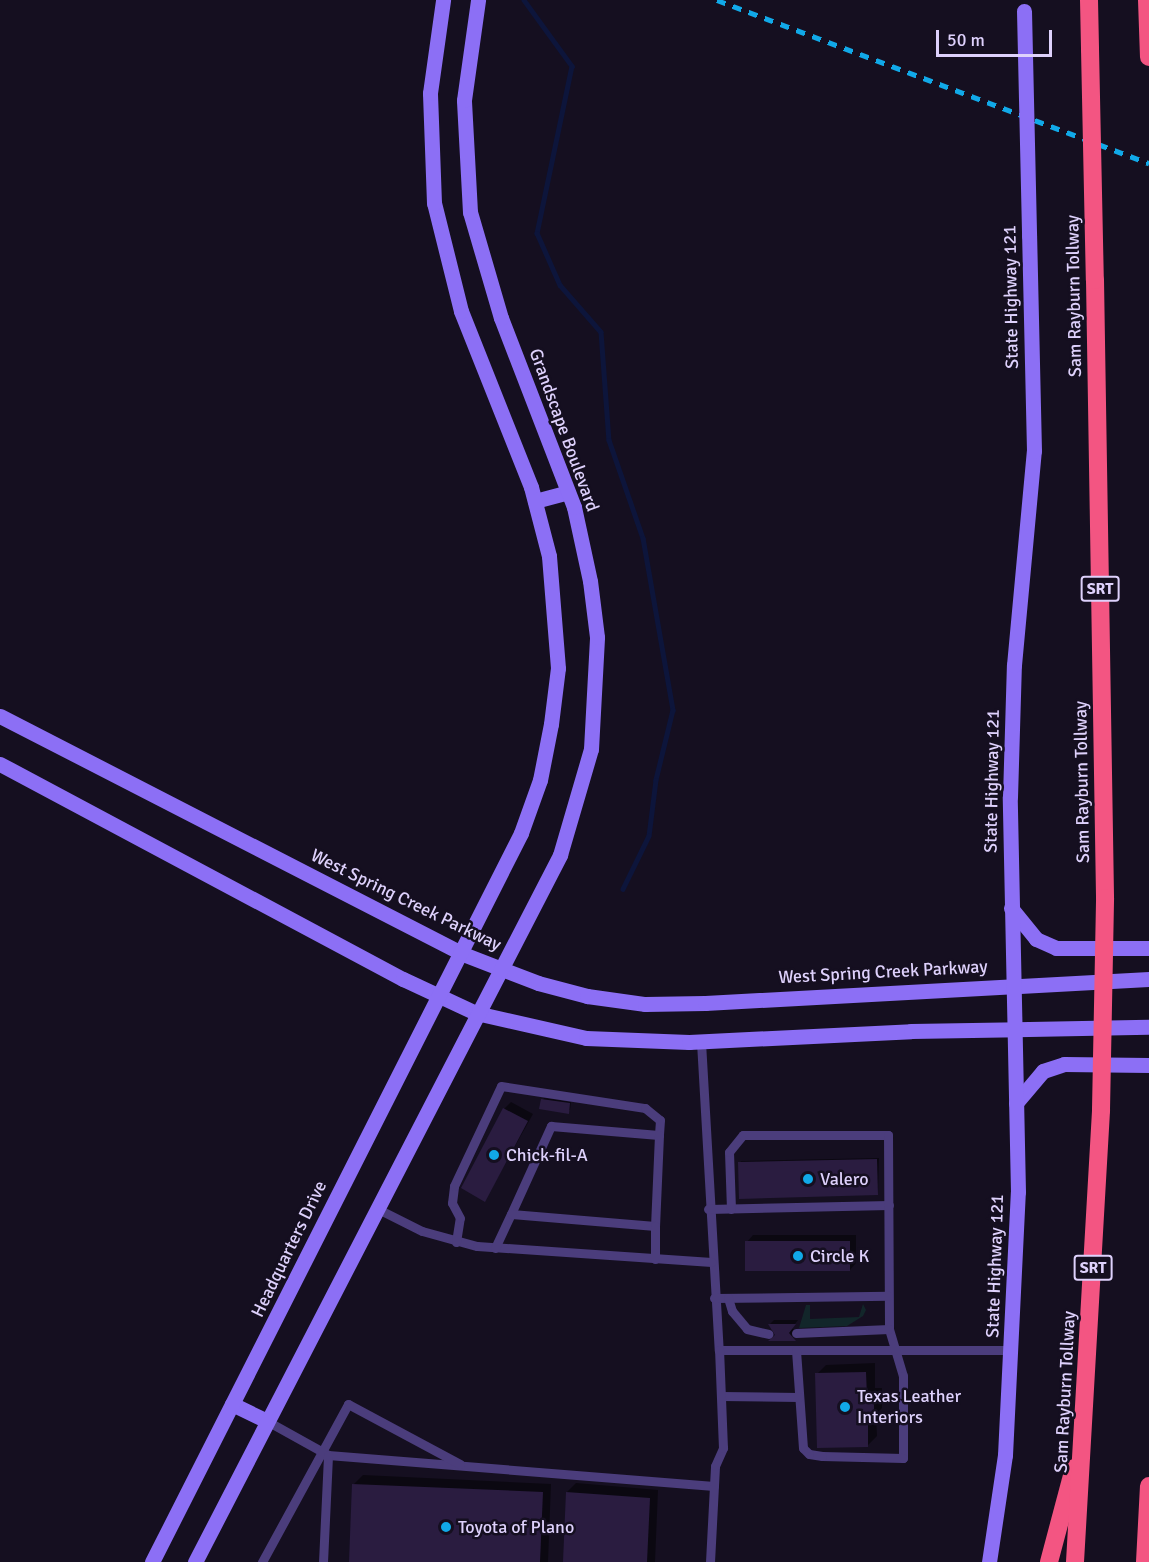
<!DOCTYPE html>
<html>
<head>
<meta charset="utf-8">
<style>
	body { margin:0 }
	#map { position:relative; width:1149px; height:1562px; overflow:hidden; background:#150f20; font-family:Signika,sans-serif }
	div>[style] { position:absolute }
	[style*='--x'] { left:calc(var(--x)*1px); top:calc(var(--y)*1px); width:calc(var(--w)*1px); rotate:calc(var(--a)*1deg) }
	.green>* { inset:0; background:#12262a }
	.shadow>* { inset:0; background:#0007 }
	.stream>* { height:4.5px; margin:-2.25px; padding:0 2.25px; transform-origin:2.25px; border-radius:2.25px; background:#0d153b }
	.building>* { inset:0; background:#2a1c40 }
	.lane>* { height:9px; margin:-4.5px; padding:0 4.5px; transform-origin:4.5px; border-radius:4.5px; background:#4b3d7c }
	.secondary>* { height:15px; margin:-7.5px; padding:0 7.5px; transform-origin:7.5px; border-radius:7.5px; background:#8c6ff5 }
	.highway>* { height:18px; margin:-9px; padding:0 9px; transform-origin:9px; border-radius:9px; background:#f35582 }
	.rail>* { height:4.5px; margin-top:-2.25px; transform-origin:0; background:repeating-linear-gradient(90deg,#11a9e8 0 9px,transparent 0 17px) }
	.secondary-bridge>* { height:15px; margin:-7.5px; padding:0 7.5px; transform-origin:7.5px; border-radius:7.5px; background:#8c6ff5 }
	.highway-bridge>* { height:18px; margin:-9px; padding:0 9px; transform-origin:9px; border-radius:9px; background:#f35582 }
	.dots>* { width:16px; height:16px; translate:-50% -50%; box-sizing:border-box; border:3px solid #150f20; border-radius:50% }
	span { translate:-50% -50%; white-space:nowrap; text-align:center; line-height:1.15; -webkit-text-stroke:5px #150f20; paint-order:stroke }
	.shield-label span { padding:2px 4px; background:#150f20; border:2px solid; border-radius:4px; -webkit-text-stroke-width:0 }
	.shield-label { font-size:16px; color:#ded1fc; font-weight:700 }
	.street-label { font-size:18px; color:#ded1fc }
	.poi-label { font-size:18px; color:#ded1fc }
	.left { translate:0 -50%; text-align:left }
	.scale { position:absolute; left:936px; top:30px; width:116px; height:27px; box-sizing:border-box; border:3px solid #ded1fc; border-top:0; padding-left:8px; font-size:18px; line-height:21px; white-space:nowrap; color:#ded1fc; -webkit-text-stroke:4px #150f20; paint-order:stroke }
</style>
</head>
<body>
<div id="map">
	<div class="green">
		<div style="clip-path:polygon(806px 1305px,810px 1305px,810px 1319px,859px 1317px,863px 1304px,866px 1310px,863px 1316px,847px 1326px,799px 1328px)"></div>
	</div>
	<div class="shadow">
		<div style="clip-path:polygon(544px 1098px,571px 1102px,570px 1110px,543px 1100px)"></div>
		<div style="clip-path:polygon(511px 1102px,533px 1114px,485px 1200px,504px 1109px)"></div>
		<div style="clip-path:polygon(879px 1158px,878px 1194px,740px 1163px,741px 1161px)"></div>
		<div style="clip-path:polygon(753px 1235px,856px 1235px,856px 1263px,850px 1270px,747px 1242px)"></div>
		<div style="clip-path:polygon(774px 1320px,798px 1320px,792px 1328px,799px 1335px,772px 1339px,776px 1335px,770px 1324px)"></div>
		<div style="clip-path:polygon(875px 1363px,875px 1388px,882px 1388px,882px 1408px,876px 1414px,877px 1436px,868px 1445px,817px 1374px,826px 1365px)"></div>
		<div style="clip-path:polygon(363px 1475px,551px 1484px,548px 1562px,350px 1562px,354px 1484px)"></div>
		<div style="clip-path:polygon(576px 1483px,658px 1490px,655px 1562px,564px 1562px,567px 1492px)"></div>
	</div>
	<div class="stream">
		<div style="--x:524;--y:0;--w:82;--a:54"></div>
		<div style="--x:572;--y:66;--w:171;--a:101.8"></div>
		<div style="--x:537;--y:233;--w:57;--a:66.1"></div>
		<div style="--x:560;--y:285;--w:62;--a:48.9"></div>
		<div style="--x:601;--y:332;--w:108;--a:85.8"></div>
		<div style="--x:609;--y:440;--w:104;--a:70.9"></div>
		<div style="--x:643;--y:538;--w:175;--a:80.1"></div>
		<div style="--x:673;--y:710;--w:72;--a:103.7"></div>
		<div style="--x:656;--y:780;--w:56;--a:97.1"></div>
		<div style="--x:649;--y:836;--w:59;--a:116.1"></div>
	</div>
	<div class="building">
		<div style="clip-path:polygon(541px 1099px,570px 1103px,569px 1114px,539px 1109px)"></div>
		<div style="clip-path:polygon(503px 1108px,528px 1121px,485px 1202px,461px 1188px)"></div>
		<div style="clip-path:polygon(877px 1159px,878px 1195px,739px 1199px,738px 1162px)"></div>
		<div style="clip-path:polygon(745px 1241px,850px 1241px,850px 1271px,745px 1271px)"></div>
		<div style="clip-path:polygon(768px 1324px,796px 1324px,789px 1333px,796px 1341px,768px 1341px,775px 1335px)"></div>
		<div style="clip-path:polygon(866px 1372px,867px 1396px,874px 1396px,874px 1418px,868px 1419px,868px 1447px,817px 1448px,815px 1373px)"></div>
		<div style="clip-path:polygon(352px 1484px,543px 1492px,540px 1562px,349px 1562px)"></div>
		<div style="clip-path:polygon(566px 1492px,650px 1498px,647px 1562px,563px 1562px)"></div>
	</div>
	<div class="lane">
		<div style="--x:701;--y:1042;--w:309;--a:86.7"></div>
		<div style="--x:719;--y:1350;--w:292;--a:0"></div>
		<div style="--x:378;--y:1209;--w:49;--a:26.6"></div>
		<div style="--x:422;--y:1231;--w:57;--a:15.3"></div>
		<div style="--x:477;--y:1246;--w:235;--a:3.9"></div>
		<div style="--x:708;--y:1209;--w:181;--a:-1.3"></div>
		<div style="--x:731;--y:1209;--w:57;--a:-92"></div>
		<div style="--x:729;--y:1152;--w:22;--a:-51"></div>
		<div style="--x:743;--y:1135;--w:145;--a:0"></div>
		<div style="--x:888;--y:1135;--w:194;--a:89.7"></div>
		<div style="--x:889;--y:1329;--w:49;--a:73.4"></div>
		<div style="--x:903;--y:1376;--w:82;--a:90"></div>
		<div style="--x:903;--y:1458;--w:81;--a:-178.6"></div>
		<div style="--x:822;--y:1456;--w:13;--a:-171"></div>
		<div style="--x:809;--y:1454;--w:8;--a:-135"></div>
		<div style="--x:803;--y:1448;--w:98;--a:-94.1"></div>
		<div style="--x:456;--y:1242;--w:24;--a:-81"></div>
		<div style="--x:460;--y:1218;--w:17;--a:-118"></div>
		<div style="--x:452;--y:1203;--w:17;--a:-83"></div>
		<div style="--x:454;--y:1186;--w:110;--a:-64.8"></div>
		<div style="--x:501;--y:1086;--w:146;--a:8.7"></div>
		<div style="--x:645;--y:1108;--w:19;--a:39"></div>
		<div style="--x:660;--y:1120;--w:15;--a:94"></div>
		<div style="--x:495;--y:1248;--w:38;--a:-65"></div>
		<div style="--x:511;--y:1214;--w:97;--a:-65.6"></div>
		<div style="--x:551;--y:1126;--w:108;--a:4.8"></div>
		<div style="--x:659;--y:1135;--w:91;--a:92.5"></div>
		<div style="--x:655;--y:1226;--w:144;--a:-175.2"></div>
		<div style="--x:655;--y:1259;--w:33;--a:-90"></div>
		<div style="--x:714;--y:1298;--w:174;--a:-0.7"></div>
		<div style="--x:728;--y:1298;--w:14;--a:73"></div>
		<div style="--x:732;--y:1311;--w:23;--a:50"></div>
		<div style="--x:747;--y:1329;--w:22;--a:13"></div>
		<div style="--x:796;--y:1333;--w:93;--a:-2.5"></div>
		<div style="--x:721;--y:1396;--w:78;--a:0.7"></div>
		<div style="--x:267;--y:1421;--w:70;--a:29.1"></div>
		<div style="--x:328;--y:1455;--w:387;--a:4.6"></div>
		<div style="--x:262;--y:1562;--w:180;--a:-61.4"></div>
		<div style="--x:348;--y:1404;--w:127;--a:28.2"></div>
		<div style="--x:323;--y:1562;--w:107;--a:-87.3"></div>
		<div style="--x:710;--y:1562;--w:96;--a:-87"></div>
		<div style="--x:715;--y:1466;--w:20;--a:-66"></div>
		<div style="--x:723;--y:1448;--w:98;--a:-92.3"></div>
	</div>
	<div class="secondary">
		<div style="--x:535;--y:501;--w:34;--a:-15"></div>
		<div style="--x:0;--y:716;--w:521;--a:27.2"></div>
		<div style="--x:463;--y:954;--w:80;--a:21.1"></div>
		<div style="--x:538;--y:983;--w:51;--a:14.9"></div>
		<div style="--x:587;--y:996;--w:59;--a:7.9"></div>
		<div style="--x:645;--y:1004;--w:60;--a:-1"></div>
		<div style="--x:705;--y:1003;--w:445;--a:-3.1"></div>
		<div style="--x:0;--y:764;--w:457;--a:28.1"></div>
		<div style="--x:403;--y:979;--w:81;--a:25"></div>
		<div style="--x:476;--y:1013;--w:113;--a:12.8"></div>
		<div style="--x:586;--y:1038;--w:103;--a:2.2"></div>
		<div style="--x:689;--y:1042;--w:222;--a:-2.8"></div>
		<div style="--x:911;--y:1031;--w:238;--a:-1"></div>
		<div style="--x:1011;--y:908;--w:40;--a:51"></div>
		<div style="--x:1036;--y:939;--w:22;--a:24"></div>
		<div style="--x:1056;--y:948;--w:93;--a:0"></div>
		<div style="--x:1016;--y:1103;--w:42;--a:-49.8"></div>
		<div style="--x:1043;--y:1071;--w:22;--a:-18"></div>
		<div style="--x:1064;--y:1064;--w:85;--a:0.7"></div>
		<div style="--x:232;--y:1404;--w:39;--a:26"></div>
		<div style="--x:152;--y:1562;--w:817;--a:-63.15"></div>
		<div style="--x:521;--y:833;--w:56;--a:-70.3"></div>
		<div style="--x:540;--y:780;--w:57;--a:-78.9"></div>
		<div style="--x:551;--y:724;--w:56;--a:-82.9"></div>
		<div style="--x:558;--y:668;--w:112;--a:-94.6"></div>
		<div style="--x:549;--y:556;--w:71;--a:-104.6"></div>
		<div style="--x:531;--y:487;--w:189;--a:-111.7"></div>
		<div style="--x:461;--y:311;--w:111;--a:-104"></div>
		<div style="--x:434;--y:203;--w:110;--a:-92.1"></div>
		<div style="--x:430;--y:93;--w:94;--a:-82"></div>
		<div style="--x:195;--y:1562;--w:796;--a:-62.69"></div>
		<div style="--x:560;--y:855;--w:110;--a:-73.7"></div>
		<div style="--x:591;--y:749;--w:112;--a:-86.9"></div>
		<div style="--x:597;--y:637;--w:56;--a:-97.1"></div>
		<div style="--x:590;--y:581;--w:76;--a:-102.2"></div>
		<div style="--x:574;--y:507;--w:203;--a:-111.1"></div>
		<div style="--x:501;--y:318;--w:110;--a:-106.3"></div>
		<div style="--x:470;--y:212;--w:112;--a:-93.1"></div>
		<div style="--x:464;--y:100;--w:101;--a:-82"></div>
		<div style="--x:989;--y:1562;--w:108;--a:-81.5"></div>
		<div style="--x:1005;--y:1455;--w:263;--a:-87.2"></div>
		<div style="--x:1018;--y:1192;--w:395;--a:-91.2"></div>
		<div style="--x:1010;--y:797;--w:132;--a:-88.3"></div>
		<div style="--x:1014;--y:665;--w:215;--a:-84.7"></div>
		<div style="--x:1034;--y:451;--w:215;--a:-91.3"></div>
	</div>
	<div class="highway">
		<div style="--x:1089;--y:0;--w:49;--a:88.8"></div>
		<div style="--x:1147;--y:0;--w:57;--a:88"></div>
		<div style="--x:1095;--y:280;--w:618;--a:89.07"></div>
		<div style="--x:1049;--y:1562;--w:97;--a:-75.1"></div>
		<div style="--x:1075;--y:1562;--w:453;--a:-86.7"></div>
		<div style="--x:1145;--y:1562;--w:76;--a:-87"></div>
	</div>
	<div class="rail">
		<div style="--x:717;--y:0;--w:462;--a:20.7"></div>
	</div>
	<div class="secondary-bridge">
		<div style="--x:1024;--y:11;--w:225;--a:88.7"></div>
	</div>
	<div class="highway-bridge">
		<div style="--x:1090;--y:49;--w:231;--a:88.8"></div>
		<div style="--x:1101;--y:1110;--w:212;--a:-88.9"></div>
	</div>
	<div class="dots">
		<div style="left:494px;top:1155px;background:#11a9e8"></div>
		<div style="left:808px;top:1179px;background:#11a9e8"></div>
		<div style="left:798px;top:1256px;background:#11a9e8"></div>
		<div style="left:845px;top:1407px;background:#11a9e8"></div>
		<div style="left:446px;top:1527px;background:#11a9e8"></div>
	</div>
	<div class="shield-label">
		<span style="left:1100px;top:589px">SRT</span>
		<span style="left:1093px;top:1268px">SRT</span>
	</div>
	<div class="street-label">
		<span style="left:1074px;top:296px;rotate:-91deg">Sam Rayburn Tollway</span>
		<span style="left:1011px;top:297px;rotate:-91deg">State Highway 121</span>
		<span style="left:564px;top:430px;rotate:70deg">Grandscape Boulevard</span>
		<span style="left:992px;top:781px;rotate:-89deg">State Highway 121</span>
		<span style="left:1082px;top:782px;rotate:-91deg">Sam Rayburn Tollway</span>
		<span style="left:406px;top:900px;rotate:26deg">West Spring Creek Parkway</span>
		<span style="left:883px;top:972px;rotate:-3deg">West Spring Creek Parkway</span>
		<span style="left:289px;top:1249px;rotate:-64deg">Headquarters Drive</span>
		<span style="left:995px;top:1266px;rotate:-88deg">State Highway 121</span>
		<span style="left:1065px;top:1392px;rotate:-87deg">Sam Rayburn Tollway</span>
	</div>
	<div class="poi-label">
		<span class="left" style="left:506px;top:1155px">Chick-fil-A</span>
		<span class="left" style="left:820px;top:1179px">Valero</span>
		<span class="left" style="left:810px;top:1256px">Circle K</span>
		<span class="left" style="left:857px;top:1407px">Texas Leather<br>Interiors</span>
		<span class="left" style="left:458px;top:1527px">Toyota of Plano</span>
	</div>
	<div class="scale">50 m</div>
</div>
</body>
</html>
